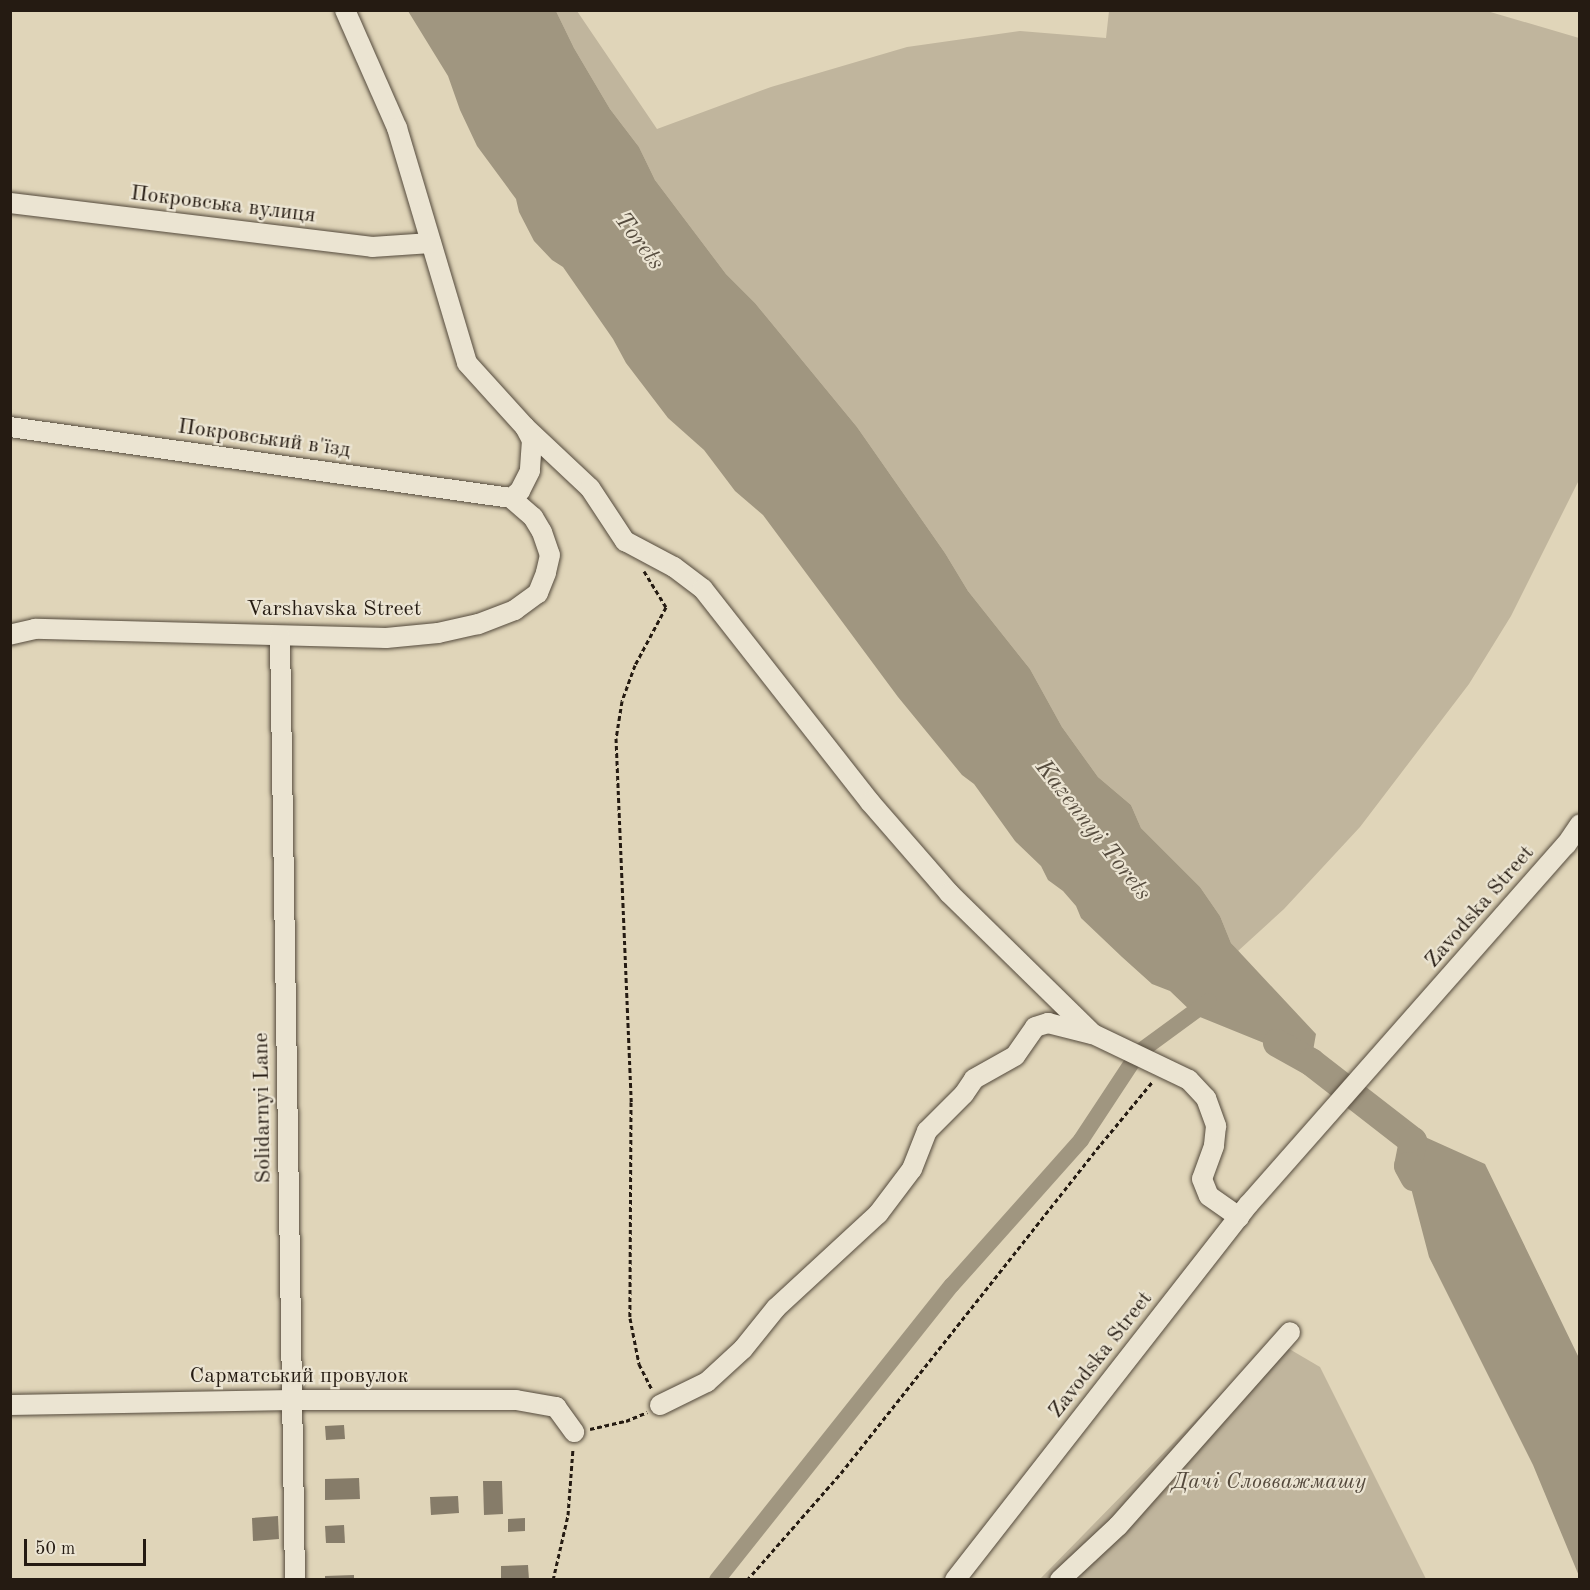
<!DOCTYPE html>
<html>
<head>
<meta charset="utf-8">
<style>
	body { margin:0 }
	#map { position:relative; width:1590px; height:1590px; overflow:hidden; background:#e0d5b9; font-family:"Old Standard TT",serif }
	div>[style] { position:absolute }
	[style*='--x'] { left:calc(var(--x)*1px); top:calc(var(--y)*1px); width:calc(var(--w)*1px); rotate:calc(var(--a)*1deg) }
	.green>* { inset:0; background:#c0b59d }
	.water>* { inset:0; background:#a09680 }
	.canal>* { height:16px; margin:-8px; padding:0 8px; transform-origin:8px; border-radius:8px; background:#a09680 }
	.river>* { height:28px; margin:-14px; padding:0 14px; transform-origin:14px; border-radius:14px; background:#a09680 }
	.building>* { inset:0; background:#867c69 }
	.path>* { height:3px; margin-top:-1.5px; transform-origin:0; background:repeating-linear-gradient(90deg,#251b12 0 4.5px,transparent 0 7.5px) }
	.roads { filter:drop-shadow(0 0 2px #544a3c) drop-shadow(0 0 2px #544a3c) }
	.minor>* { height:20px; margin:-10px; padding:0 10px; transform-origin:10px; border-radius:10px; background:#ebe4d2 }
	span { translate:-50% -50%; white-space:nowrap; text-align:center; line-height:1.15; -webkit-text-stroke:4.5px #ebe4d2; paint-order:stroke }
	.street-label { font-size:22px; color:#251b12 }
	.park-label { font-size:22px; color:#54493c; font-style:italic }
	.water-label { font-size:24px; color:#564c3e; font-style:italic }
	.frame { position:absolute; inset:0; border:12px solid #251b12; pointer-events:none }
	.scale { position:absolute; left:24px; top:1539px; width:122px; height:27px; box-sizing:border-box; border:3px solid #251b12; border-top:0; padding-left:8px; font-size:18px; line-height:21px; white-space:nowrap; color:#251b12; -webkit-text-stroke:4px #ebe4d2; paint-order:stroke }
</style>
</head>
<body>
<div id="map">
	<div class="green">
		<div style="clip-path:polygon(556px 11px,577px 11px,657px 129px,771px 87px,907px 47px,1020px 31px,1106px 38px,1109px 11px,1487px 11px,1579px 38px,1579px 480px,1511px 616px,1469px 684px,1360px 827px,1284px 909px,1238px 951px,1231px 943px,1220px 916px,1200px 887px,1141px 828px,1131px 805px,1098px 777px,1062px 727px,1030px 669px,968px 591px,945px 553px,857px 427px,755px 303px,726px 274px,655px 180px,639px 147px,610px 109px,574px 48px)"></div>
		<div style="clip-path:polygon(1274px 1340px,1320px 1367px,1426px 1579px,1039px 1580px)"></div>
	</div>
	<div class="water">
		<div style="clip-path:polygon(408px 11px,556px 11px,574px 48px,610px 109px,639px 147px,655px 180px,726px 274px,755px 303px,857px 427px,945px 553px,968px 591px,1030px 669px,1062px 727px,1098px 777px,1131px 805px,1141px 828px,1200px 887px,1220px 916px,1231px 943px,1316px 1034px,1311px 1062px,1195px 1015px,1170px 991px,1152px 984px,1122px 957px,1081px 918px,1076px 906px,1063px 891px,1048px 880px,1041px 866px,1015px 841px,974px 784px,962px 775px,898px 697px,763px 515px,735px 491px,704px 450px,668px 418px,626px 363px,613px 339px,563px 267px,552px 260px,534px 241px,519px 212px,516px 199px,477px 146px,460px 110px,448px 76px)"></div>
		<div style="clip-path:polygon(1425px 1137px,1485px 1164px,1579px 1358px,1579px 1576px,1533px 1465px,1429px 1257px,1400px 1146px)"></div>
	</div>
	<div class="canal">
		<div style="--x:1142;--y:1050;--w:83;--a:-36.2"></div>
		<div style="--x:717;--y:1580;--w:377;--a:-51.5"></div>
		<div style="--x:952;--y:1285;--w:194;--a:-48.3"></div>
		<div style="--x:1081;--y:1140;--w:95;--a:-56.6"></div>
	</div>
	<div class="river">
		<div style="--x:1277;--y:1043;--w:39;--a:29"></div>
		<div style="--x:1311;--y:1062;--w:129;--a:37.8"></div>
		<div style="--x:1413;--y:1141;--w:25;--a:101"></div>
		<div style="--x:1408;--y:1166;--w:13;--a:61"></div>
	</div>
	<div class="building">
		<div style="clip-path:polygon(344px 1425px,345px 1439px,326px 1440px,325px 1426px)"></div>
		<div style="clip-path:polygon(359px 1478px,360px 1499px,325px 1500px,325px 1479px)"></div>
		<div style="clip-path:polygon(483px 1481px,502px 1481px,503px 1514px,484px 1515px)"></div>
		<div style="clip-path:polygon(458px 1496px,459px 1513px,431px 1515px,430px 1497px)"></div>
		<div style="clip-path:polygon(278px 1516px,279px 1539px,253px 1541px,252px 1518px)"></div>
		<div style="clip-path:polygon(525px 1518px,525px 1531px,508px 1532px,508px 1519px)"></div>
		<div style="clip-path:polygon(344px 1525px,345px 1543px,326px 1543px,325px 1526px)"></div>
		<div style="clip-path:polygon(528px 1565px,529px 1580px,501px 1580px,501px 1566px)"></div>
		<div style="clip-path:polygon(354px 1575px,354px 1580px,325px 1580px,325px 1576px)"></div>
	</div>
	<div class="path">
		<div style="--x:644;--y:571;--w:42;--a:58.6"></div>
		<div style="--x:666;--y:607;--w:66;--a:118.1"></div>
		<div style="--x:635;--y:665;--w:38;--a:110"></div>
		<div style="--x:622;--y:701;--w:37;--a:99"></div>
		<div style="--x:616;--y:738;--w:364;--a:87.6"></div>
		<div style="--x:631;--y:1102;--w:216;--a:90.3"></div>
		<div style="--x:630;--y:1318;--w:47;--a:78.9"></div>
		<div style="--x:639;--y:1364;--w:28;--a:63"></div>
		<div style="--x:590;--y:1429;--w:37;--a:-13"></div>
		<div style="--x:626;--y:1421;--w:23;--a:-23"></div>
		<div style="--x:553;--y:1580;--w:67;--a:-77"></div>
		<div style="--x:568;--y:1515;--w:66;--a:-85.7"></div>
		<div style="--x:747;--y:1580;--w:142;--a:-48.7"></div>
		<div style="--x:841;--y:1473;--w:419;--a:-51.7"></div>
		<div style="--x:1101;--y:1144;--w:82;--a:-50.5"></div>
	</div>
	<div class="roads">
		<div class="minor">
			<div style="--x:345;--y:10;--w:129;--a:66.2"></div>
			<div style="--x:397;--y:128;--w:245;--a:73.4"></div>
			<div style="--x:467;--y:363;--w:86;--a:47.8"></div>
			<div style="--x:525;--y:427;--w:15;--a:62"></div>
			<div style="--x:532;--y:440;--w:31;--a:94"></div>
			<div style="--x:530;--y:471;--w:22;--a:117"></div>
			<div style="--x:520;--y:491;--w:11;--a:142"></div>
			<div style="--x:10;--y:203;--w:365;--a:6.9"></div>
			<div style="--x:372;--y:247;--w:59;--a:-3.9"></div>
			<div style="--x:10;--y:427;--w:506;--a:8.07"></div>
			<div style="--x:511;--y:498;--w:29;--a:41"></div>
			<div style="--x:533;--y:517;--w:17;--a:59"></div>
			<div style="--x:542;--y:532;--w:24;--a:71"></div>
			<div style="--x:550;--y:555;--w:18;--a:103"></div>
			<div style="--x:546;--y:573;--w:22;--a:112"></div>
			<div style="--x:538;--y:593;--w:29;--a:144"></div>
			<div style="--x:515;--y:610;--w:40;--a:159"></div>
			<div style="--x:478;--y:624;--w:41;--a:167.3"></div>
			<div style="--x:438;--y:633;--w:52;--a:174.5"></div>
			<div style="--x:386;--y:638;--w:351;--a:-178.5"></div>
			<div style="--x:35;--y:629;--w:26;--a:167"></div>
			<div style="--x:525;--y:427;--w:89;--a:43.2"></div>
			<div style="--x:590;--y:488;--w:64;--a:56.6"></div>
			<div style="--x:625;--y:541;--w:55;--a:28"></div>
			<div style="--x:674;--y:567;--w:36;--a:37"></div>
			<div style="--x:703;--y:589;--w:271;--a:51.9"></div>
			<div style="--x:870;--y:802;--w:121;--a:49"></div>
			<div style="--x:949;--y:893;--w:202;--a:44.4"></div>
			<div style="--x:1093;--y:1034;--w:106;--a:25.6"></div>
			<div style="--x:1189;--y:1080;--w:25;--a:47"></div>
			<div style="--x:1206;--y:1098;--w:30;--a:70"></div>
			<div style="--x:1216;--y:1126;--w:20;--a:96"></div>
			<div style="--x:1214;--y:1146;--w:35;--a:110"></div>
			<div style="--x:1202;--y:1179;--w:18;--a:68"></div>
			<div style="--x:1209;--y:1196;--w:37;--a:35"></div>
			<div style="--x:280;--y:636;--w:944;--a:89.09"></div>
			<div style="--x:10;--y:1405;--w:282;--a:-1"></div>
			<div style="--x:292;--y:1400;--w:224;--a:0"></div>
			<div style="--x:516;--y:1400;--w:41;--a:9.9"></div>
			<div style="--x:556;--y:1407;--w:31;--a:54"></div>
			<div style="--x:660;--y:1405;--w:52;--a:-26.1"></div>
			<div style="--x:707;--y:1382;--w:49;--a:-42.5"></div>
			<div style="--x:743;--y:1349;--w:53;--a:-51.2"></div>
			<div style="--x:776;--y:1308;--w:139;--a:-42.7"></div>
			<div style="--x:878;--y:1214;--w:56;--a:-52.9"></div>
			<div style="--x:912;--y:1169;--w:41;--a:-68.5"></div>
			<div style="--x:927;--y:1131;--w:52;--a:-45"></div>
			<div style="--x:964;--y:1094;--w:18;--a:-56"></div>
			<div style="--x:974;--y:1079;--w:47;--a:-29.3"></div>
			<div style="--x:1015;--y:1056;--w:35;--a:-55"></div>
			<div style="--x:1035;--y:1027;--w:14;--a:-17"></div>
			<div style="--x:1048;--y:1023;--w:44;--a:14.3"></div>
			<div style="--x:955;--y:1580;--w:477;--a:-52"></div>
			<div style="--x:1249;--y:1204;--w:479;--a:-48.6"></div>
			<div style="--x:1566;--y:845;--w:25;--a:-56"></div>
			<div style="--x:1060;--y:1580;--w:79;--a:-43"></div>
			<div style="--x:1118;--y:1526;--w:259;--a:-48.4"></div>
		</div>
	</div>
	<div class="street-label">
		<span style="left:223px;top:205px;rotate:7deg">Покровська вулиця</span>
		<span style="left:264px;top:439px;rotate:8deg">Покровський в'їзд</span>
		<span style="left:334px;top:610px">Varshavska Street</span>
		<span style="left:1480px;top:907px;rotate:-49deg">Zavodska Street</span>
		<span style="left:263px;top:1108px;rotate:-91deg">Solidarnyi Lane</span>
		<span style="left:1101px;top:1355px;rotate:-52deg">Zavodska Street</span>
		<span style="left:299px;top:1377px">Сарматський провулок</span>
	</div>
	<div class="park-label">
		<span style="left:1269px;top:1483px">Дачі Словважмашу</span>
	</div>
	<div class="water-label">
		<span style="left:638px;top:242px;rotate:53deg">Torets</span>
		<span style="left:1092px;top:831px;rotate:52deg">Kazennyi Torets</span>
	</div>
	<div class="frame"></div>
	<div class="scale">50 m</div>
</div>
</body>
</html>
